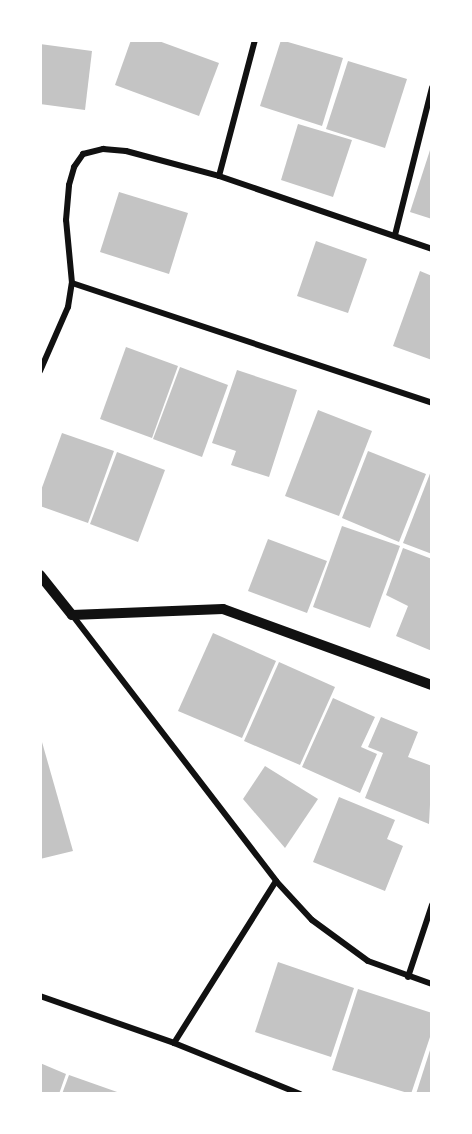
<!DOCTYPE html>
<html>
<head>
<meta charset="utf-8">
<style>
	body { margin:0 }
	#map { position:relative; width:472px; height:1134px; overflow:hidden; background:#fff; font-family:"PT Sans Narrow",sans-serif }
	div>[style] { position:absolute }
	[style*='--x'] { left:calc(var(--x)*1px); top:calc(var(--y)*1px); width:calc(var(--w)*1px); rotate:calc(var(--a)*1deg) }
	.building>* { inset:0; background:#c4c4c4 }
	.minor>* { height:6px; margin:-3px; padding:0 3px; transform-origin:3px; border-radius:3px; background:#111 }
	.tertiary>* { height:10px; margin:-5px; padding:0 5px; transform-origin:5px; border-radius:5px; background:#111 }
	span { translate:-50% -50%; white-space:nowrap; text-align:center; line-height:1.15; -webkit-text-stroke:6px #fff; paint-order:stroke }
	.frame { position:absolute; inset:0; border:42px solid #fff; pointer-events:none }
</style>
</head>
<body>
<div id="map">
	<div class="building">
		<div style="clip-path:polygon(131px 40px,156px 40px,219px 63px,199px 116px,115px 85px)"></div>
		<div style="clip-path:polygon(281px 40px,343px 58px,322px 126px,260px 106px)"></div>
		<div style="clip-path:polygon(40px 44px,92px 51px,85px 110px,40px 104px)"></div>
		<div style="clip-path:polygon(348px 61px,407px 79px,385px 148px,326px 129px)"></div>
		<div style="clip-path:polygon(298px 124px,352px 140px,333px 197px,281px 180px)"></div>
		<div style="clip-path:polygon(431px 147px,432px 147px,432px 219px,410px 212px)"></div>
		<div style="clip-path:polygon(119px 192px,188px 213px,169px 274px,100px 252px)"></div>
		<div style="clip-path:polygon(316px 241px,367px 259px,348px 313px,297px 296px)"></div>
		<div style="clip-path:polygon(420px 271px,432px 276px,432px 360px,393px 346px)"></div>
		<div style="clip-path:polygon(126px 347px,178px 366px,152px 438px,100px 419px)"></div>
		<div style="clip-path:polygon(180px 367px,228px 385px,202px 457px,153px 439px)"></div>
		<div style="clip-path:polygon(237px 370px,297px 390px,269px 477px,231px 465px,236px 451px,212px 443px)"></div>
		<div style="clip-path:polygon(318px 410px,372px 431px,339px 516px,285px 496px)"></div>
		<div style="clip-path:polygon(62px 433px,114px 451px,88px 523px,40px 506px,40px 493px)"></div>
		<div style="clip-path:polygon(368px 451px,426px 474px,399px 542px,342px 518px)"></div>
		<div style="clip-path:polygon(117px 452px,165px 470px,138px 542px,90px 524px)"></div>
		<div style="clip-path:polygon(431px 471px,432px 471px,432px 554px,403px 543px)"></div>
		<div style="clip-path:polygon(342px 526px,400px 546px,370px 628px,313px 607px)"></div>
		<div style="clip-path:polygon(268px 539px,327px 561px,307px 613px,248px 591px)"></div>
		<div style="clip-path:polygon(403px 548px,432px 559px,432px 651px,396px 636px,408px 606px,386px 595px)"></div>
		<div style="clip-path:polygon(213px 633px,276px 661px,242px 738px,178px 711px)"></div>
		<div style="clip-path:polygon(279px 662px,335px 687px,300px 765px,244px 741px)"></div>
		<div style="clip-path:polygon(333px 698px,375px 717px,361px 747px,377px 754px,360px 793px,302px 767px)"></div>
		<div style="clip-path:polygon(381px 717px,418px 732px,408px 757px,432px 766px,429px 824px,365px 798px,383px 753px,368px 747px)"></div>
		<div style="clip-path:polygon(40px 735px,73px 851px,40px 859px)"></div>
		<div style="clip-path:polygon(265px 766px,318px 799px,285px 848px,243px 799px)"></div>
		<div style="clip-path:polygon(339px 797px,395px 820px,387px 839px,403px 846px,385px 891px,313px 862px)"></div>
		<div style="clip-path:polygon(278px 962px,354px 988px,331px 1057px,255px 1032px)"></div>
		<div style="clip-path:polygon(358px 989px,432px 1013px,432px 1031px,411px 1094px,332px 1070px)"></div>
		<div style="clip-path:polygon(431px 1047px,432px 1094px,416px 1094px)"></div>
		<div style="clip-path:polygon(40px 1063px,66px 1074px,59px 1094px,40px 1094px)"></div>
		<div style="clip-path:polygon(69px 1075px,120px 1093px,120px 1094px,62px 1094px)"></div>
	</div>
	<div class="minor">
		<div style="--x:219;--y:176;--w:141;--a:-75.2"></div>
		<div style="--x:395;--y:235;--w:152;--a:-75.9"></div>
		<div style="--x:72;--y:283;--w:379;--a:18.4"></div>
		<div style="--x:40;--y:371;--w:70;--a:-66.4"></div>
		<div style="--x:68;--y:307;--w:24;--a:-81"></div>
		<div style="--x:72;--y:283;--w:63;--a:-95.4"></div>
		<div style="--x:66;--y:220;--w:35;--a:-85"></div>
		<div style="--x:69;--y:185;--w:19;--a:-74"></div>
		<div style="--x:74;--y:167;--w:16;--a:-55"></div>
		<div style="--x:83;--y:154;--w:21;--a:-14"></div>
		<div style="--x:103;--y:149;--w:23;--a:5"></div>
		<div style="--x:126;--y:151;--w:96;--a:15"></div>
		<div style="--x:219;--y:176;--w:225;--a:18.9"></div>
		<div style="--x:73;--y:616;--w:334;--a:52.5"></div>
		<div style="--x:276;--y:881;--w:53;--a:47.3"></div>
		<div style="--x:312;--y:920;--w:69;--a:36.2"></div>
		<div style="--x:368;--y:961;--w:68;--a:19.8"></div>
		<div style="--x:408;--y:977;--w:76;--a:-71.6"></div>
		<div style="--x:40;--y:996;--w:142;--a:19.3"></div>
		<div style="--x:174;--y:1043;--w:136;--a:22"></div>
		<div style="--x:174;--y:1043;--w:191;--a:-57.8"></div>
	</div>
	<div class="tertiary">
		<div style="--x:40;--y:575;--w:51;--a:51.3"></div>
		<div style="--x:72;--y:615;--w:151;--a:-2.3"></div>
		<div style="--x:223;--y:609;--w:222;--a:20"></div>
	</div>
	<div class="frame"></div>
</div>
</body>
</html>
